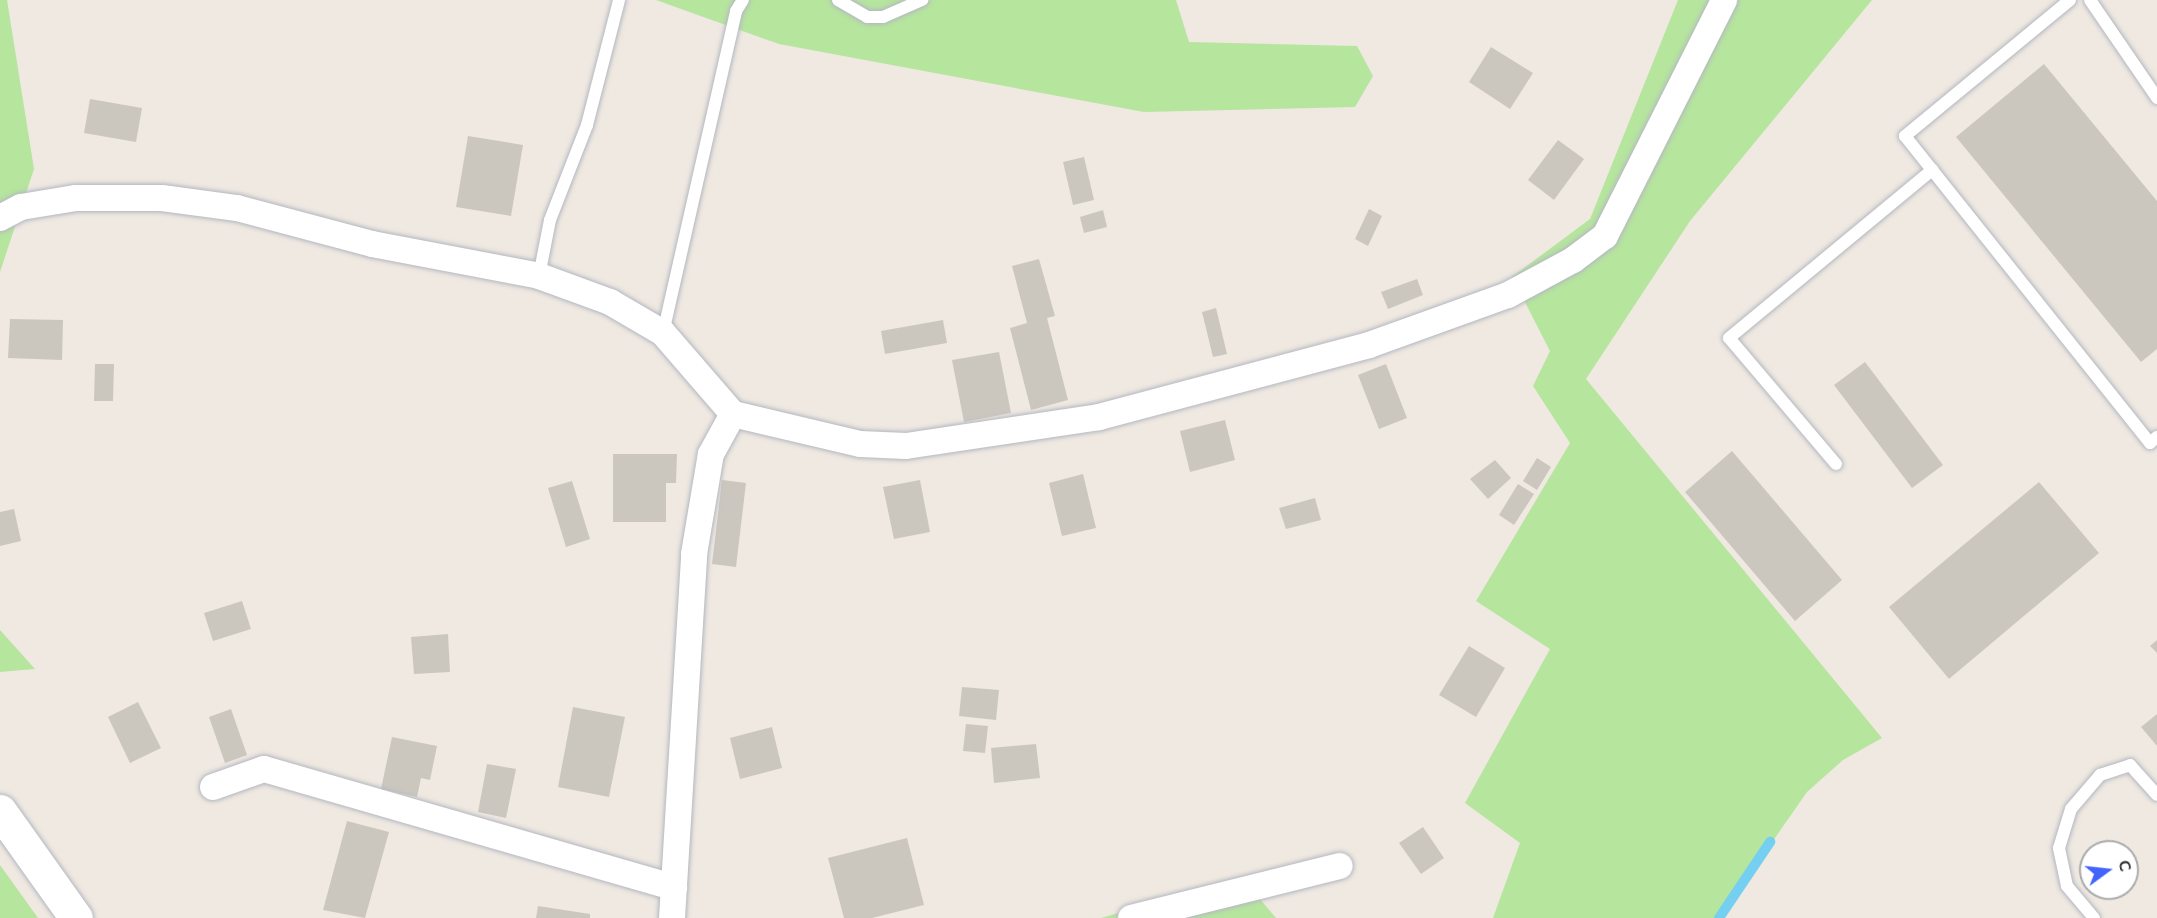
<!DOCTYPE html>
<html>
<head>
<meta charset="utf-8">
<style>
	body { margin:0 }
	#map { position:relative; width:2157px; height:918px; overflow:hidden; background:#efe9e1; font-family:"Nunito Sans",sans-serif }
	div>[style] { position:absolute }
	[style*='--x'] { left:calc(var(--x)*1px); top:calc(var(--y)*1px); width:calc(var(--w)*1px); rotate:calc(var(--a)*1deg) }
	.green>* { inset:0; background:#b6e59e }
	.stream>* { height:10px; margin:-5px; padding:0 5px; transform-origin:5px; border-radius:5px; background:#75cff0 }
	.building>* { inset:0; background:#cbc7bf }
	.roads { filter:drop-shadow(0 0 2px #b4b7c1) drop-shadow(0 0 2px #b4b7c1) }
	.service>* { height:12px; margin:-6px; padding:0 6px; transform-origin:6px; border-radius:6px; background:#fff }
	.minor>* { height:26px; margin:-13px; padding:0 13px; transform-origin:13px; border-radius:13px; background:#fff }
	.secondary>* { height:33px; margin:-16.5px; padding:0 16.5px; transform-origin:16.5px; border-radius:16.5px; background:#fff }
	span { translate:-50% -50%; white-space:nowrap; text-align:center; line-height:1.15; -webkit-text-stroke:4.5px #fff; paint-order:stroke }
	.north { position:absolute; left:2079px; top:840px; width:60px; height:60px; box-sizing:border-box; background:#fff; border:2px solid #ababab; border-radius:50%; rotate:75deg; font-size:16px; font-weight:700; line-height:24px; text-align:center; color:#2e2e2e }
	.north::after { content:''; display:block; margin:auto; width:21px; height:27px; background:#4264fb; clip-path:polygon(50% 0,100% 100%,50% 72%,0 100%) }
</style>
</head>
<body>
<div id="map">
	<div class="green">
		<div style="clip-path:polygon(0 0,7px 0,34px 169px,0 272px)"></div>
		<div style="clip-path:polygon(656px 0,1176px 0,1189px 42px,1357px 46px,1373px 76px,1355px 107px,1144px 112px,779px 44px)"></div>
		<div style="clip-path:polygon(1678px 0,1872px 0,1690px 221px,1586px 379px,1882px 738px,1843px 760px,1807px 792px,1719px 918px,1493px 918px,1520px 843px,1465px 803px,1550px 649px,1476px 601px,1570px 443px,1533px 386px,1550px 351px,1512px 277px,1590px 219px)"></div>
		<div style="clip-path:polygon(0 630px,35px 669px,0 672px)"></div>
		<div style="clip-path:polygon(0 865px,38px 918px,0 918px)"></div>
		<div style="clip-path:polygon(1242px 878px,1276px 918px,1101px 918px)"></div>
	</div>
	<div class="stream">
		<div style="--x:1719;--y:918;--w:92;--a:-56.1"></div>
	</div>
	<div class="building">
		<div style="clip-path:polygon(1491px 47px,1533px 73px,1510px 109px,1469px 82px)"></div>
		<div style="clip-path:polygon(2044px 64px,2157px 201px,2157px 349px,2141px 362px,1956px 137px)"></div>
		<div style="clip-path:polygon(90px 99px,142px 108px,136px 142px,84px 133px)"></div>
		<div style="clip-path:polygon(468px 136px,523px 145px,511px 216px,456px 207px)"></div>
		<div style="clip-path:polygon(1558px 140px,1584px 159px,1554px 200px,1528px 180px)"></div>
		<div style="clip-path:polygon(1084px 157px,1094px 200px,1073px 205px,1063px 162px)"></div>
		<div style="clip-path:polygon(1369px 209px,1382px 216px,1368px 246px,1355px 239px)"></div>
		<div style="clip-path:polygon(1103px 210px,1107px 227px,1084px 233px,1080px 217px)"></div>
		<div style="clip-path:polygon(1039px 259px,1055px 316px,1047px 318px,1068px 400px,1031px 410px,1010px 328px,1027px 323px,1012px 266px)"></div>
		<div style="clip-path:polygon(1417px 279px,1423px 295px,1388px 309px,1381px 292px)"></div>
		<div style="clip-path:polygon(1216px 308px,1227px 354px,1213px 357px,1202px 312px)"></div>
		<div style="clip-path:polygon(10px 319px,63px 320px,62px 360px,8px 358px)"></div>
		<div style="clip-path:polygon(943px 320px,947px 343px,885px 354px,881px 331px)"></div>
		<div style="clip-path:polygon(999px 352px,1011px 413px,964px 422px,952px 360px)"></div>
		<div style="clip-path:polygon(1865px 362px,1943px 465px,1912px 488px,1834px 385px)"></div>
		<div style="clip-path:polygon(95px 364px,114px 364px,113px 401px,94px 401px)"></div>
		<div style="clip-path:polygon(1386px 364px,1407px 418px,1379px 429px,1358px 375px)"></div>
		<div style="clip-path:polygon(1225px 420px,1235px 460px,1190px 472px,1180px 431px)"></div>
		<div style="clip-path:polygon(1732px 451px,1842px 580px,1795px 621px,1685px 492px)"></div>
		<div style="clip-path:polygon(613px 454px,677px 454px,676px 483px,666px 483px,666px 522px,613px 522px)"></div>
		<div style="clip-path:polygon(1537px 458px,1551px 467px,1537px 490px,1523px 481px)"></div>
		<div style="clip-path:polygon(1495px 460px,1511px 478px,1488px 499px,1470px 479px)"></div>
		<div style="clip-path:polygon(1083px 474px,1096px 528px,1062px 536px,1049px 483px)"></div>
		<div style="clip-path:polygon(722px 480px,746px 483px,736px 567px,712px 564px)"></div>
		<div style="clip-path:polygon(920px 480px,930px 532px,894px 539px,883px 487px)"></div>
		<div style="clip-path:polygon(572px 481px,590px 539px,566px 547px,548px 488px)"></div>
		<div style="clip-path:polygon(2039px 482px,2099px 553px,1949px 679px,1889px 607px)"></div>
		<div style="clip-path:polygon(1518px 484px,1534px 494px,1514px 525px,1499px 515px)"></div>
		<div style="clip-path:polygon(1315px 498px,1321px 520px,1286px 529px,1279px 508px)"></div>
		<div style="clip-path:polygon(14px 509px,21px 541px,0 546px,0 512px)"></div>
		<div style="clip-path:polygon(242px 601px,251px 629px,213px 641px,204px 613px)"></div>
		<div style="clip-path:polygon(448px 634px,450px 672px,414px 674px,411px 637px)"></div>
		<div style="clip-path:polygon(2157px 640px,2157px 653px,2150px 646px)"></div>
		<div style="clip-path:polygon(1469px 646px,1505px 668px,1476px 717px,1439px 695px)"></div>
		<div style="clip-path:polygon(962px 687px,999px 690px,996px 720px,959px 716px)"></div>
		<div style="clip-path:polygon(138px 702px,161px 748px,130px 763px,108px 717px)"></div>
		<div style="clip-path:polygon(573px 707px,625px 717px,609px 797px,558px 787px)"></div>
		<div style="clip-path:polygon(231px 709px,247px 755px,225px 763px,209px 717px)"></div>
		<div style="clip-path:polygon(2157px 714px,2157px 746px,2141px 727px)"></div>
		<div style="clip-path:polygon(966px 724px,988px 726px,985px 753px,963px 751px)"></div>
		<div style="clip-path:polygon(772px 727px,782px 768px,740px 779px,730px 738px)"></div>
		<div style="clip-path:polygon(392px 737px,437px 746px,430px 780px,421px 778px,417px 797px,381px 789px)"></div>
		<div style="clip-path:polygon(1036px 744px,1040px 778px,994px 783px,991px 748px)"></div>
		<div style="clip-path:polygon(487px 764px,516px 769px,506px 818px,478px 812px)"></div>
		<div style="clip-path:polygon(347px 821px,389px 832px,365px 918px,323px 910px)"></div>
		<div style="clip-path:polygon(1423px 827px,1444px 858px,1421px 874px,1399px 843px)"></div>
		<div style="clip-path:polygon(907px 838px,924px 905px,872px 918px,844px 918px,828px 858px)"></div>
		<div style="clip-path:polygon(538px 906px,590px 914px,590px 918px,536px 918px)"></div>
	</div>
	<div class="roads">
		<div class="service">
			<div style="--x:838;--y:0;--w:34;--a:30"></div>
			<div style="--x:867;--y:17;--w:16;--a:0"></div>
			<div style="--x:883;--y:17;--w:43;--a:-23.6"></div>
			<div style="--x:2070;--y:0;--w:214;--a:140.5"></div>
			<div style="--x:1905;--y:136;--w:393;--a:51.4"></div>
			<div style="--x:2150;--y:443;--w:9;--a:-41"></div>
			<div style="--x:2090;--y:0;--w:119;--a:55.6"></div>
			<div style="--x:539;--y:276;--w:57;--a:-78.9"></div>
			<div style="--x:550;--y:220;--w:102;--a:-68.7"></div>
			<div style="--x:587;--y:125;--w:129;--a:-75.6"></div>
			<div style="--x:663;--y:333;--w:330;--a:-77.2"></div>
			<div style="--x:736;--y:11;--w:13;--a:-58"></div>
			<div style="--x:1836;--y:464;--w:165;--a:-130.3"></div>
			<div style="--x:1729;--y:338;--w:264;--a:-39.6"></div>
			<div style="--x:2094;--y:918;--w:42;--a:-130.2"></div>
			<div style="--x:2067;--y:886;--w:39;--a:-102"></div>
			<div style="--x:2059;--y:848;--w:41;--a:-72.9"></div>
			<div style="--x:2071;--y:809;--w:45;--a:-49.5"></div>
			<div style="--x:2100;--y:775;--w:32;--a:-18"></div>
			<div style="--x:2130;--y:765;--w:40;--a:48"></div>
		</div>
		<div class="minor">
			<div style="--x:0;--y:218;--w:24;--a:-28"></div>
			<div style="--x:21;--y:207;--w:56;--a:-9.3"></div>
			<div style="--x:76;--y:198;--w:86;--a:0"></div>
			<div style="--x:162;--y:198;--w:76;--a:7.6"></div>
			<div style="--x:237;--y:208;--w:140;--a:14.9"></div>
			<div style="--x:372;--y:244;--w:170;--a:10.8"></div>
			<div style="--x:539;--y:276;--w:76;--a:20.1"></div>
			<div style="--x:610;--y:302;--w:61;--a:30.3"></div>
			<div style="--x:663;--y:333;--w:107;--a:49.2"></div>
			<div style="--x:733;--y:414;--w:130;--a:13.3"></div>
			<div style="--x:860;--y:444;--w:46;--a:2.5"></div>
			<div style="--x:906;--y:446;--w:195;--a:-8.5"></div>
			<div style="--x:1099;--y:417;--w:279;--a:-14.9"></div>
			<div style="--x:1369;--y:345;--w:148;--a:-19.8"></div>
			<div style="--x:1508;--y:295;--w:74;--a:-28.3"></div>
			<div style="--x:1573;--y:260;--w:40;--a:-37"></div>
			<div style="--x:1605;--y:236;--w:264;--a:-63.2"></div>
			<div style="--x:213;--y:787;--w:54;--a:-19.4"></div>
			<div style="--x:264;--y:769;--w:427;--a:16.1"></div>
			<div style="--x:672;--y:918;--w:365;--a:-86.5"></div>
			<div style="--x:694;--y:554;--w:101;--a:-80.4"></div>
			<div style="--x:711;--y:454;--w:46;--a:-61.2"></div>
			<div style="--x:1131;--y:918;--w:215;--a:-14"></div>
		</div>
		<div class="secondary">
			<div style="--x:0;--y:811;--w:131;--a:54.6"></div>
		</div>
	</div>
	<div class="north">С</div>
</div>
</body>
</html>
